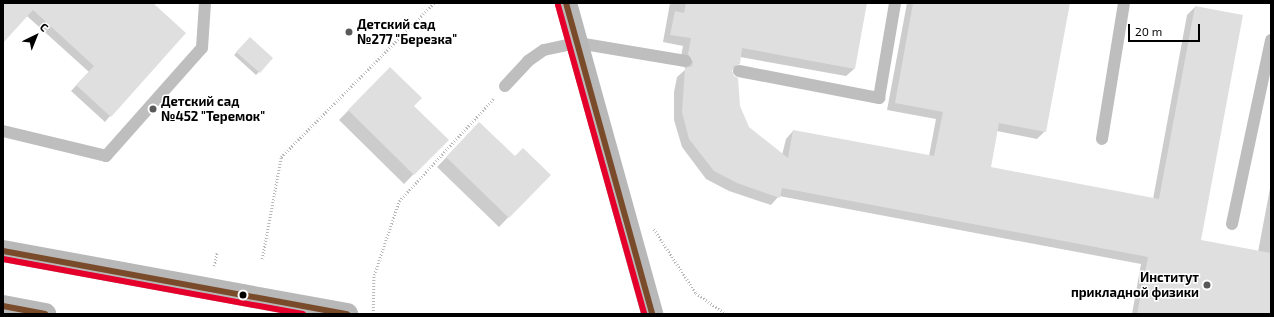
<!DOCTYPE html>
<html>
<head>
<meta charset="utf-8">
<style>
	body { margin:0 }
	#map { position:relative; width:1274px; height:317px; overflow:hidden; background:#fff; font-family:"Exo 2",sans-serif }
	div>[style] { position:absolute }
	[style*='--x'] { left:calc(var(--x)*1px); top:calc(var(--y)*1px); width:calc(var(--w)*1px); rotate:calc(var(--a)*1deg) }
	.shadow>* { inset:0; background:#0003 }
	.building>* { inset:0; background:#dfdfdf }
	.path>* { height:2.5px; margin-top:-1.25px; transform-origin:0; background:repeating-linear-gradient(90deg,#b9b9b9 0 1px,transparent 0 3px) }
	.service>* { height:12px; margin:-6px; padding:0 6px; transform-origin:6px; border-radius:6px; background:#bebebe }
	.secondary>* { height:22px; margin:-11px; padding:0 11px; transform-origin:11px; border-radius:11px; background:#b8b8b8 }
	.bus-1>* { height:6px; margin:-3px; padding:0 3px; transform-origin:3px; border-radius:3px; background:#7a4b2a }
	.bus-2>* { height:6px; margin:-3px; padding:0 3px; transform-origin:3px; border-radius:3px; background:#e4002b }
	.dots>* { width:11px; height:11px; translate:-50% -50%; box-sizing:border-box; border:2px solid #fff; border-radius:50% }
	span { translate:-50% -50%; white-space:nowrap; text-align:center; line-height:1.15; -webkit-text-stroke:3px #fff; paint-order:stroke }
	.poi-label { font-size:13px; color:#000; font-weight:700 }
	.left { translate:0 -50%; text-align:left }
	.right { translate:-100% -50%; text-align:right }
	.frame { position:absolute; inset:0; border:4px solid #000; pointer-events:none }
	.north { position:absolute; left:16px; top:16px; width:40px; height:40px; -webkit-text-stroke:3px #fff; paint-order:stroke; rotate:43deg; font-size:11px; font-weight:700; line-height:16px; text-align:center; color:#000 }
	.north::after { content:''; display:block; margin:auto; width:14px; height:18px; background:#000; clip-path:polygon(50% 0,100% 100%,50% 72%,0 100%) }
	.scale { position:absolute; left:1128px; top:24px; width:72px; height:18px; box-sizing:border-box; border:2px solid #000; border-top:0; padding-left:5px; font-size:12px; line-height:14px; white-space:nowrap; color:#000; -webkit-text-stroke:3px #fff; paint-order:stroke }
</style>
</head>
<body>
<div id="map">
	<div class="shadow">
		<div style="clip-path:polygon(3px 3px,154px 3px,110px 116px,105px 122px,71px 91px,89px 72px,27px 16px,3px 41px)"></div>
		<div style="clip-path:polygon(670px 3px,866px 3px,854px 69px,846px 76px,740px 57px,739px 63px,731px 71px,739px 106px,749px 128px,782px 155px,786px 139px,793px 131px,929px 156px,936px 119px,887px 110px,907px 3px,1069px 3px,1045px 131px,1037px 139px,997px 131px,990px 168px,1153px 199px,1187px 15px,1195px 7px,1200px 241px,1258px 252px,1271px 183px,1271px 314px,1132px 314px,1141px 264px,779px 196px,771px 205px,729px 191px,706px 179px,682px 147px,674px 120px,674px 92px,677px 77px,686px 69px,680px 62px,683px 46px,663px 42px)"></div>
		<div style="clip-path:polygon(247px 41px,272px 58px,256px 75px,234px 55px)"></div>
		<div style="clip-path:polygon(390px 68px,412px 106px,447px 140px,404px 184px,339px 120px)"></div>
		<div style="clip-path:polygon(480px 123px,515px 158px,549px 175px,499px 227px,437px 167px)"></div>
	</div>
	<div class="building">
		<div style="clip-path:polygon(3px 3px,153px 3px,186px 33px,111px 117px,76px 85px,94px 66px,33px 10px,3px 43px)"></div>
		<div style="clip-path:polygon(686px 3px,867px 3px,855px 69px,742px 48px,740px 64px,734px 66px,732px 70px,734px 76px,738px 78px,740px 106px,749px 127px,788px 158px,793px 130px,934px 156px,943px 112px,895px 103px,913px 3px,1070px 3px,1046px 132px,999px 123px,991px 167px,1159px 199px,1195px 6px,1243px 15px,1201px 240px,1271px 253px,1271px 314px,1137px 314px,1148px 257px,782px 188px,780px 198px,737px 183px,714px 171px,689px 139px,682px 112px,685px 68px,692px 66px,693px 62px,688px 54px,691px 38px,670px 35px,675px 11px,684px 13px)"></div>
		<div style="clip-path:polygon(250px 37px,273px 58px,260px 73px,236px 52px)"></div>
		<div style="clip-path:polygon(390px 67px,422px 98px,414px 106px,449px 140px,414px 175px,348px 110px)"></div>
		<div style="clip-path:polygon(479px 122px,515px 156px,523px 148px,551px 175px,509px 218px,446px 157px)"></div>
	</div>
	<div class="path">
		<div style="--x:654;--y:229;--w:77;--a:56.7"></div>
		<div style="--x:696;--y:293;--w:37;--a:35"></div>
		<div style="--x:262;--y:259;--w:104;--a:-79.4"></div>
		<div style="--x:281;--y:157;--w:217;--a:-45.2"></div>
		<div style="--x:214;--y:266;--w:14;--a:-78"></div>
		<div style="--x:373;--y:314;--w:39;--a:-89"></div>
		<div style="--x:374;--y:275;--w:78;--a:-71.3"></div>
		<div style="--x:399;--y:201;--w:139;--a:-47.3"></div>
	</div>
	<div class="service">
		<div style="--x:739;--y:71;--w:143;--a:10.9"></div>
		<div style="--x:879;--y:98;--w:96;--a:-80.4"></div>
		<div style="--x:505;--y:86;--w:34;--a:-47"></div>
		<div style="--x:528;--y:61;--w:19;--a:-35"></div>
		<div style="--x:544;--y:50;--w:35;--a:-12"></div>
		<div style="--x:578;--y:43;--w:109;--a:9.5"></div>
		<div style="--x:3;--y:131;--w:106;--a:13.6"></div>
		<div style="--x:106;--y:156;--w:144;--a:-48.4"></div>
		<div style="--x:202;--y:48;--w:45;--a:-86.2"></div>
		<div style="--x:1102;--y:139;--w:138;--a:-80.8"></div>
		<div style="--x:1232;--y:224;--w:188;--a:-78"></div>
	</div>
	<div class="secondary">
		<div style="--x:566;--y:3;--w:323;--a:74.5"></div>
		<div style="--x:3;--y:251;--w:350;--a:10.4"></div>
		<div style="--x:3;--y:306;--w:43;--a:10.8"></div>
	</div>
	<div class="bus-1">
		<div style="--x:566;--y:3;--w:323;--a:74.5"></div>
		<div style="--x:3;--y:251;--w:350;--a:10.4"></div>
		<div style="--x:3;--y:306;--w:43;--a:10.8"></div>
	</div>
	<div class="bus-2">
		<div style="--x:558;--y:5;--w:321;--a:74.4"></div>
		<div style="--x:3;--y:259;--w:305;--a:10.4"></div>
	</div>
	<div class="dots">
		<div style="left:349px;top:32px;background:#595959"></div>
		<div style="left:153px;top:109px;background:#595959"></div>
		<div style="left:1207px;top:285px;background:#595959"></div>
		<div style="left:243px;top:295px;background:#000"></div>
	</div>
	<div class="poi-label">
		<span class="left" style="left:357px;top:32px">Детский сад<br>№277 "Березка"</span>
		<span class="left" style="left:161px;top:109px">Детский сад<br>№452 "Теремок"</span>
		<span class="right" style="left:1199px;top:285px">Институт<br>прикладной физики</span>
	</div>
	<div class="frame"></div>
	<div class="north">С</div>
	<div class="scale">20 m</div>
</div>
</body>
</html>
